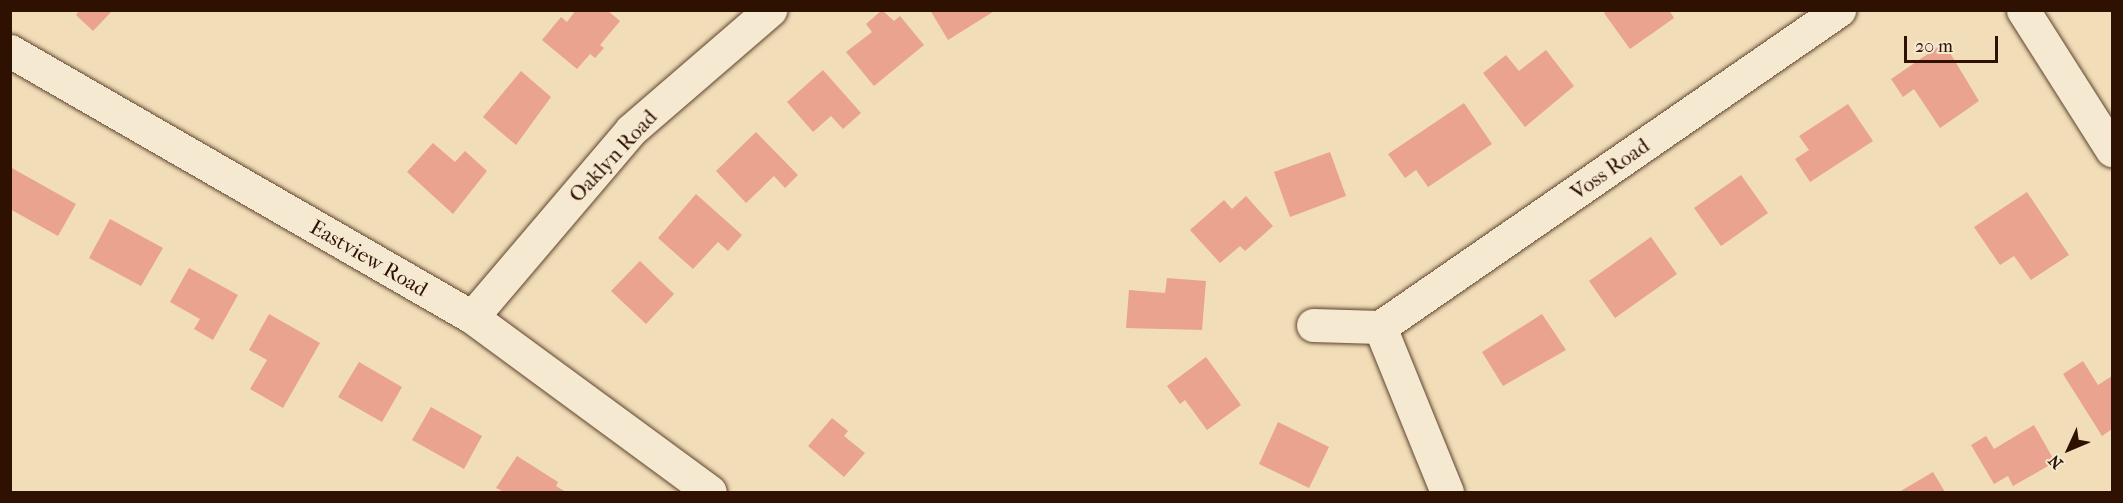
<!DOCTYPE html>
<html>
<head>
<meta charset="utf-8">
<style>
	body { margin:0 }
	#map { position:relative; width:2123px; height:503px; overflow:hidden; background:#f1ddb8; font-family:"IM FELL French Canon",serif }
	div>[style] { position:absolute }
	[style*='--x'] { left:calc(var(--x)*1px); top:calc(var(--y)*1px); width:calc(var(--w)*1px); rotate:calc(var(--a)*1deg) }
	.building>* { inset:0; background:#e9a38f }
	.roads { filter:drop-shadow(0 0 2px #5f442e) drop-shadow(0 0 2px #5f442e) }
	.minor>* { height:33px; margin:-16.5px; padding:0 16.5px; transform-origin:16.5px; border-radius:16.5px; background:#f6e9d1 }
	span { translate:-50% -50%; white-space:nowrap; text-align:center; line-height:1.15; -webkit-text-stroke:6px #f6e9d1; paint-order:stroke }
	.street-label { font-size:21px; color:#2e1100 }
	.frame { position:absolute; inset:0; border:12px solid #2e1100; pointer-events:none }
	.north { position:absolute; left:2039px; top:419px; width:60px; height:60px; -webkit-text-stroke:4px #f6e9d1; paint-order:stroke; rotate:226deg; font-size:16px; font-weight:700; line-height:24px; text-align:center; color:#2e1100 }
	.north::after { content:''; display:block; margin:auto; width:21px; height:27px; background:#2e1100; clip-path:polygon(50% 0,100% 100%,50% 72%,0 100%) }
	.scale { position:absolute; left:1904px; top:36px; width:94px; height:27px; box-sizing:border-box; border:3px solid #2e1100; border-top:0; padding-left:8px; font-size:18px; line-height:21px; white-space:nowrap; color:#2e1100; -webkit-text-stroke:4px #f6e9d1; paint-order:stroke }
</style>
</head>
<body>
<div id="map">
	<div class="building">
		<div style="clip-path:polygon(80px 10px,113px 10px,93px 31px,76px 15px)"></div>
		<div style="clip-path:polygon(576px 10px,607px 10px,620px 21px,600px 45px,604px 48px,595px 58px,590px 54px,577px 69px,542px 40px,561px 17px,567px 22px)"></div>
		<div style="clip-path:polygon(882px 10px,894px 21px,900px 16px,924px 45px,874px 86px,846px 52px,872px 32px,866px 24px)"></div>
		<div style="clip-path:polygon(930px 10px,996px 10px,948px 40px)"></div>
		<div style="clip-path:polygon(1608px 10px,1669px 10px,1674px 18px,1630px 49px,1604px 13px)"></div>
		<div style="clip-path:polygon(1944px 43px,1979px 101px,1940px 128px,1914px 89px,1903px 97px,1891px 79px)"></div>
		<div style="clip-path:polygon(1546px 50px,1574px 86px,1525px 127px,1483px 73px,1506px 55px,1519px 71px)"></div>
		<div style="clip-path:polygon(823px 70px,861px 113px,843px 129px,831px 116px,813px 132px,787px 102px)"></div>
		<div style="clip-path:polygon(521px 71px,551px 97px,516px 145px,483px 117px)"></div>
		<div style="clip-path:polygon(1464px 103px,1492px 144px,1428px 187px,1416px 170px,1405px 178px,1388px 154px)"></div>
		<div style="clip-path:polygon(1848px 104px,1873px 141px,1810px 182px,1795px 159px,1809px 150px,1799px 136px)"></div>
		<div style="clip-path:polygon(756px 132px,798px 175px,785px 188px,774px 176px,746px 203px,716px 171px)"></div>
		<div style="clip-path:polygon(433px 143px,455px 162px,465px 151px,487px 171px,453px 214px,407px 172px)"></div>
		<div style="clip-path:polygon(1330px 152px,1346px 196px,1290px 217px,1274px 172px)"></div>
		<div style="clip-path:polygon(10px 167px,76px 204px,58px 236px,10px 209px)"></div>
		<div style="clip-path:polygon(1741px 175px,1768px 213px,1721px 246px,1694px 208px)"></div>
		<div style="clip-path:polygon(2027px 192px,2069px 255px,2031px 280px,2014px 256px,2000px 265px,1974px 227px)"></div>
		<div style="clip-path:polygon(696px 194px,742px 235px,728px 251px,718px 242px,693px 269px,658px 238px)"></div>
		<div style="clip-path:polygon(1246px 196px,1273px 226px,1245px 251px,1240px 246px,1220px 263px,1190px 230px,1224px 200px,1232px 209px)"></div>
		<div style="clip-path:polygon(110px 219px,163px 248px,141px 286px,89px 258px)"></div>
		<div style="clip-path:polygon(1651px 237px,1677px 274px,1615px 318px,1589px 281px)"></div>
		<div style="clip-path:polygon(640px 261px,674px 294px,646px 324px,611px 291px)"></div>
		<div style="clip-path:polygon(189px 268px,238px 295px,213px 340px,194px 329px,200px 319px,170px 302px)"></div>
		<div style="clip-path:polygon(1167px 278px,1206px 281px,1202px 330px,1126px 328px,1129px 290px,1165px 293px)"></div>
		<div style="clip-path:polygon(269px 314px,320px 343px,283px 408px,250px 389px,267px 360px,249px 350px)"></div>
		<div style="clip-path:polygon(1542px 314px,1566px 350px,1503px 386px,1482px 352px)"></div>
		<div style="clip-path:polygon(1206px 357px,1241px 405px,1207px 430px,1185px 400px,1180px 404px,1167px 386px)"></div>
		<div style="clip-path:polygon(2083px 361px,2098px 385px,2112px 376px,2112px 429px,2102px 436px,2063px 374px)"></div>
		<div style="clip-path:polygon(359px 362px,402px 387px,382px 422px,338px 397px)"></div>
		<div style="clip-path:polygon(431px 407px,482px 436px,464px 469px,412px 440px)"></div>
		<div style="clip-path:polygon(832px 418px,848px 431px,844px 436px,865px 453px,844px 477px,808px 446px)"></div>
		<div style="clip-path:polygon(1278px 422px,1329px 447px,1309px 488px,1259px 464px)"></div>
		<div style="clip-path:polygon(2034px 425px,2055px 462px,2013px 486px,2008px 476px,1994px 484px,1971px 445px,1986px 436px,1994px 449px)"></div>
		<div style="clip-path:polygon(517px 456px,558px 482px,556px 486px,566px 492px,504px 492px,496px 488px)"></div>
		<div style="clip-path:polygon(1933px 472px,1945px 492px,1899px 492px)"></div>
	</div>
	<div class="roads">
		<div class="minor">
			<div style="--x:2023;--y:10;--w:166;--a:57.6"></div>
			<div style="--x:10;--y:51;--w:533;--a:29.93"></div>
			<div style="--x:472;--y:317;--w:295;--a:36.3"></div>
			<div style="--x:472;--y:317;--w:245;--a:-49.6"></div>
			<div style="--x:631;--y:130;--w:184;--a:-40.8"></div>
			<div style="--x:1313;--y:325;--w:67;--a:1.7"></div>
			<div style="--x:1380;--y:327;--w:558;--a:-34.63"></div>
			<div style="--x:1380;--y:327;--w:178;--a:67.9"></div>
		</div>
	</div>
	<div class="street-label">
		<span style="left:613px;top:156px;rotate:-47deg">Oaklyn Road</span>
		<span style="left:1610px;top:169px;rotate:-35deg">Voss Road</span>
		<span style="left:369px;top:258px;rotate:30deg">Eastview Road</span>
	</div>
	<div class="frame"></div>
	<div class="north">N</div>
	<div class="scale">20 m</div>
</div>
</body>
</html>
